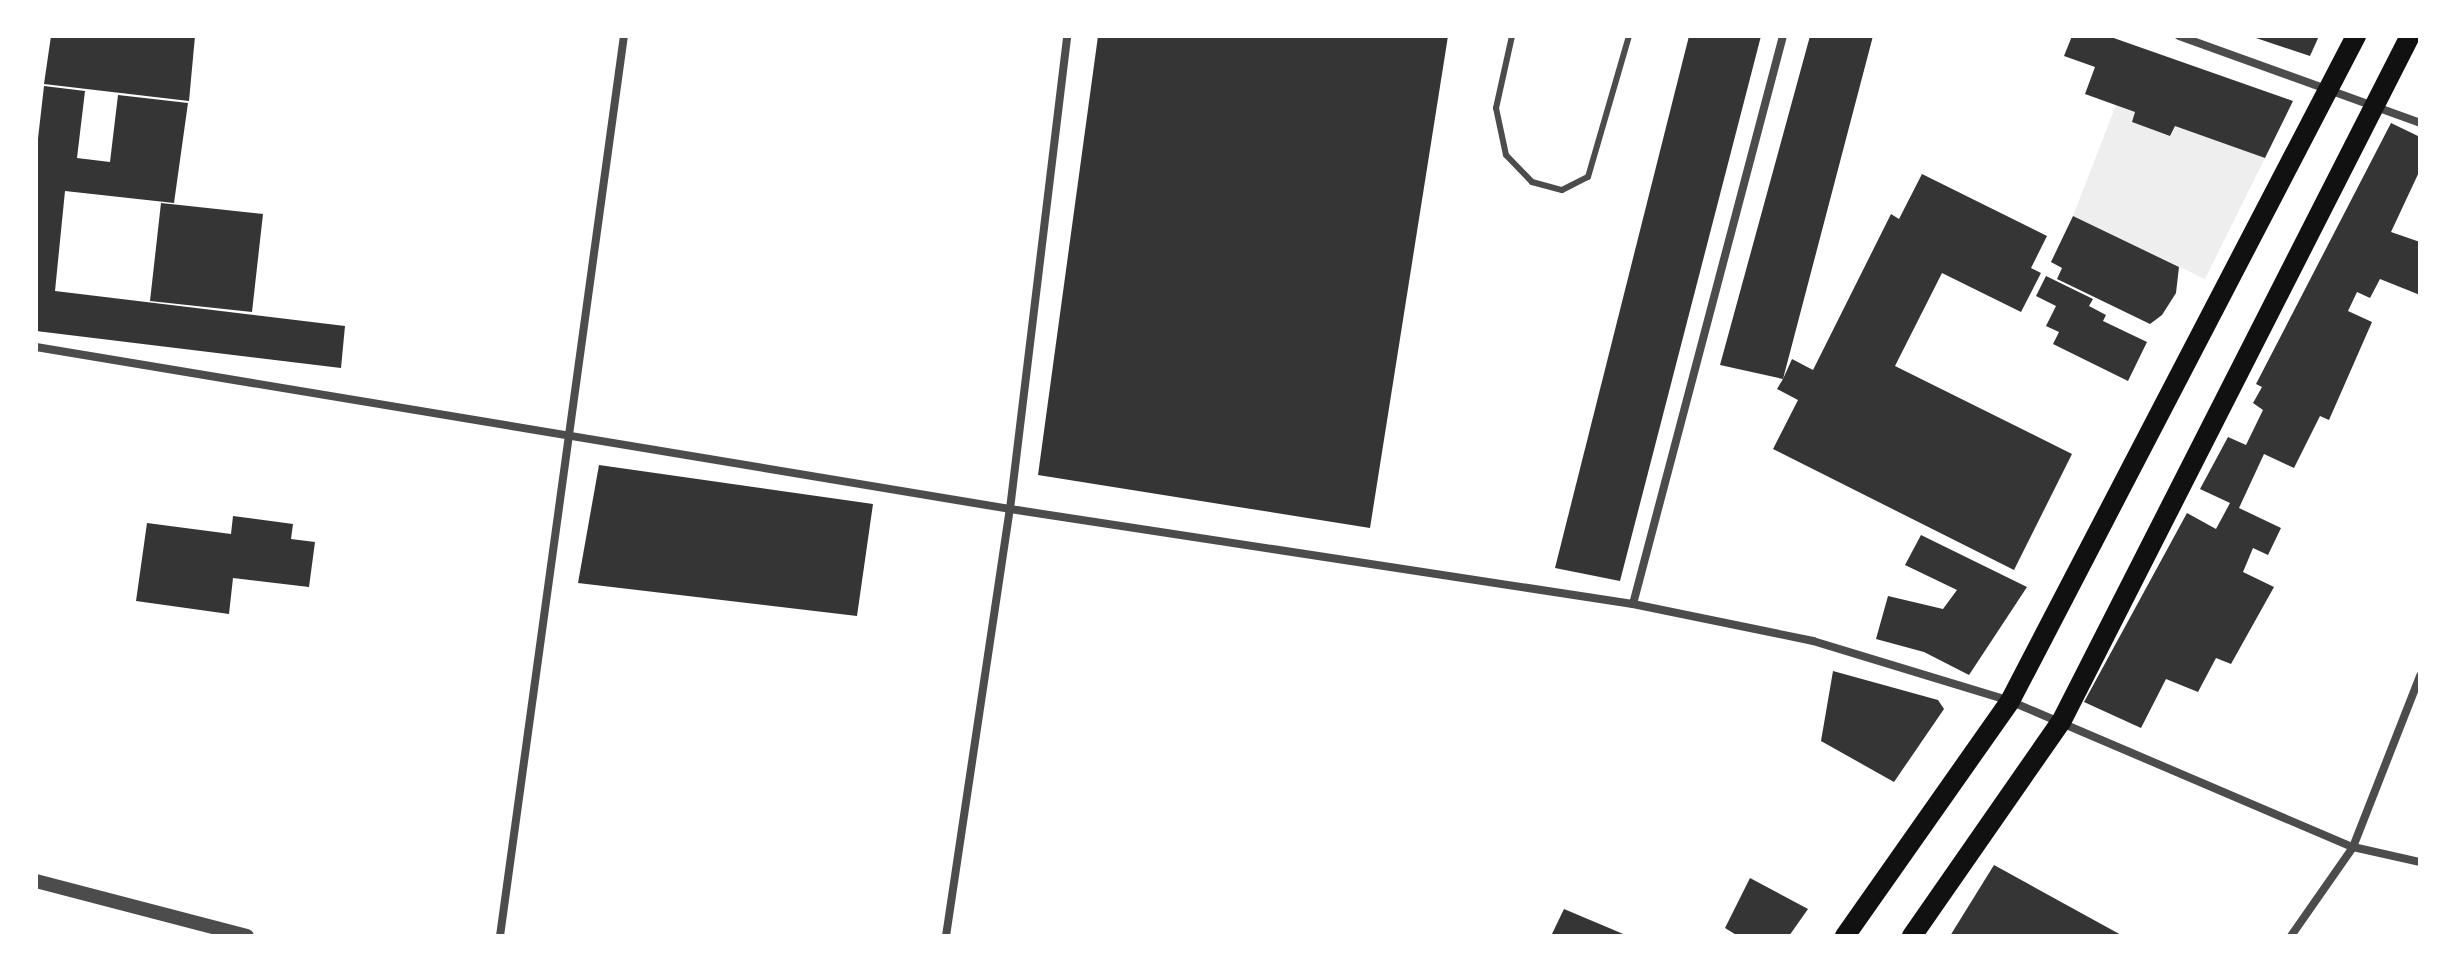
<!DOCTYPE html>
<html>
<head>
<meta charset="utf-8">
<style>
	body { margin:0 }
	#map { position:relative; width:2456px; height:972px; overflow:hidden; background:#fff; font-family:Signika,sans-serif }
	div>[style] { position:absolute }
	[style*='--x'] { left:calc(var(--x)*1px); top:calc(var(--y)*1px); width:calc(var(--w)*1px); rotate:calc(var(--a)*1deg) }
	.green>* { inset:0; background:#eee }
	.building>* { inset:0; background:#353535 }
	.service>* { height:6px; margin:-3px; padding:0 3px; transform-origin:3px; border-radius:3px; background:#4c4c4c }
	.minor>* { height:8px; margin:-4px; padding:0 4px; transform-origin:4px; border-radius:4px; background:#4c4c4c }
	.tertiary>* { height:14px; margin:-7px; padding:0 7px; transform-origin:7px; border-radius:7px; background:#4c4c4c }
	.primary>* { height:20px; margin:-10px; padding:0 10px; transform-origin:10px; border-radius:10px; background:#111 }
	span { translate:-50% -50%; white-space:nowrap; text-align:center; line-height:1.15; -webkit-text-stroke:8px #fff; paint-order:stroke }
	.frame { position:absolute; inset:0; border:38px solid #fff; pointer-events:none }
</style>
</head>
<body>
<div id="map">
	<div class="green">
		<div style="clip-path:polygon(2116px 105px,2135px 112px,2132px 122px,2170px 136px,2175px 126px,2265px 158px,2205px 279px,2073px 216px)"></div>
	</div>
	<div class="building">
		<div style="clip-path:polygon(51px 36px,195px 36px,189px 101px,44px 84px)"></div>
		<div style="clip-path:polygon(1098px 36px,1448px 36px,1370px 528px,1038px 475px)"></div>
		<div style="clip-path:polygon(1689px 36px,1761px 36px,1620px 581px,1555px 568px)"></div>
		<div style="clip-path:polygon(1810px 36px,1873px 36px,1783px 379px,1792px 359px,1813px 370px,1891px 214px,1899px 219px,1922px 174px,2047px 236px,2031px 268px,2041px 273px,2021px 312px,1942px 273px,1895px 366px,2072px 454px,2014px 570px,1773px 449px,1798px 400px,1777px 389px,1783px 379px,1720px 365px)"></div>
		<div style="clip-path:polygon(2072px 36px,2108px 36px,2293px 101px,2265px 158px,2175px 126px,2170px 136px,2132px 122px,2135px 112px,2085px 94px,2095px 67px,2064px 56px)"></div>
		<div style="clip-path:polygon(2250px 36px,2319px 36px,2310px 56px)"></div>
		<div style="clip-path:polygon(44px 86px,85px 91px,77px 158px,110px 162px,118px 95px,188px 103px,174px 203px,65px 191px,55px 291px,345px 326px,341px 368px,36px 331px,36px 156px)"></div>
		<div style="clip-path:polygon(2391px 123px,2420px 137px,2420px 170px,2391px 232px,2420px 242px,2420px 295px,2380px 279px,2370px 298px,2357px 292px,2348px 311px,2372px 322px,2329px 420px,2320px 416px,2294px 468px,2264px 454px,2239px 508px,2281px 528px,2268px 555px,2253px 548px,2243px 572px,2274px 587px,2231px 664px,2216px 658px,2198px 692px,2166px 679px,2141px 728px,2084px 702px,2187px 513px,2216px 529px,2230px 503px,2200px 489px,2228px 437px,2246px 445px,2263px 410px,2253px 403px,2262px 387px,2256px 384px)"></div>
		<div style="clip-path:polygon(161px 203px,263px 214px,252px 312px,150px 301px)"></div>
		<div style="clip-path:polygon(2073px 216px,2179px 267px,2176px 293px,2162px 315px,2150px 324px,2057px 279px,2062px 268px,2051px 262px)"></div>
		<div style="clip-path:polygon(2046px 276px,2093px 299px,2089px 306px,2106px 315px,2103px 321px,2147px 342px,2128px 381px,2053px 344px,2059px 332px,2046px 326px,2056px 306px,2036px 296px)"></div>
		<div style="clip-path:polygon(599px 465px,873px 504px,857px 616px,578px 583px)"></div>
		<div style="clip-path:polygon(233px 516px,293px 524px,291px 539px,315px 542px,309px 587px,233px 578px,229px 614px,136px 601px,147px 523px,231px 534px)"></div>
		<div style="clip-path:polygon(1921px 535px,2027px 587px,1969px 675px,1924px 652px,1876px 639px,1888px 596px,1943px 609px,1957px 590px,1905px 565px)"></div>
		<div style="clip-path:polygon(1833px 671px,1938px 700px,1944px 709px,1894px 782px,1821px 741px)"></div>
		<div style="clip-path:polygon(1994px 865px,2123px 936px,1950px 936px)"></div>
		<div style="clip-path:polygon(1750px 878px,1808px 909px,1789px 936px,1738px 936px,1725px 928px)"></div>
		<div style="clip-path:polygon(1564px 909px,1628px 936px,1551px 936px)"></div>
	</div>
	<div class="service">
		<div style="--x:1512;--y:36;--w:74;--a:102.5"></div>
		<div style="--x:1496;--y:108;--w:48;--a:78"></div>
		<div style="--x:1506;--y:155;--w:37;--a:46"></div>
		<div style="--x:1532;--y:182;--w:31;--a:15"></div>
		<div style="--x:1562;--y:190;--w:29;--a:-27"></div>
		<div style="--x:1588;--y:177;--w:147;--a:-73.8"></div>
	</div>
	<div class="minor">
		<div style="--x:2179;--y:36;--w:256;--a:19.8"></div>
		<div style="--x:36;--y:347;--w:987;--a:9.44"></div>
		<div style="--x:1010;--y:509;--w:630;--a:8.67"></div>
		<div style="--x:1633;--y:604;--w:184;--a:11.6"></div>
		<div style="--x:1813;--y:641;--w:206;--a:16.9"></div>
		<div style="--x:2010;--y:701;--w:373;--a:23.1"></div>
		<div style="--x:2353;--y:847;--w:69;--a:12.6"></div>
		<div style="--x:1633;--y:604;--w:587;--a:-75.21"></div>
		<div style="--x:500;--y:936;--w:909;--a:-82.16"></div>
		<div style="--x:946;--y:936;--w:432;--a:-81.5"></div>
		<div style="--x:1010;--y:509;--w:476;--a:-83.1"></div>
		<div style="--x:2291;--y:936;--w:108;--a:-55.1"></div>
		<div style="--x:2353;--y:847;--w:184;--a:-68.6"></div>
	</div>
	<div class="tertiary">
		<div style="--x:36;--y:881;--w:218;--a:14.6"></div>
	</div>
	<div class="primary">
		<div style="--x:1845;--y:936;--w:287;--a:-54.9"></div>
		<div style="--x:2010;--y:701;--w:750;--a:-62.51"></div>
		<div style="--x:1912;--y:936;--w:261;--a:-55.2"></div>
		<div style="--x:2061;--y:722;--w:770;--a:-63.04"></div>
	</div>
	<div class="frame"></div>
</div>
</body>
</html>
